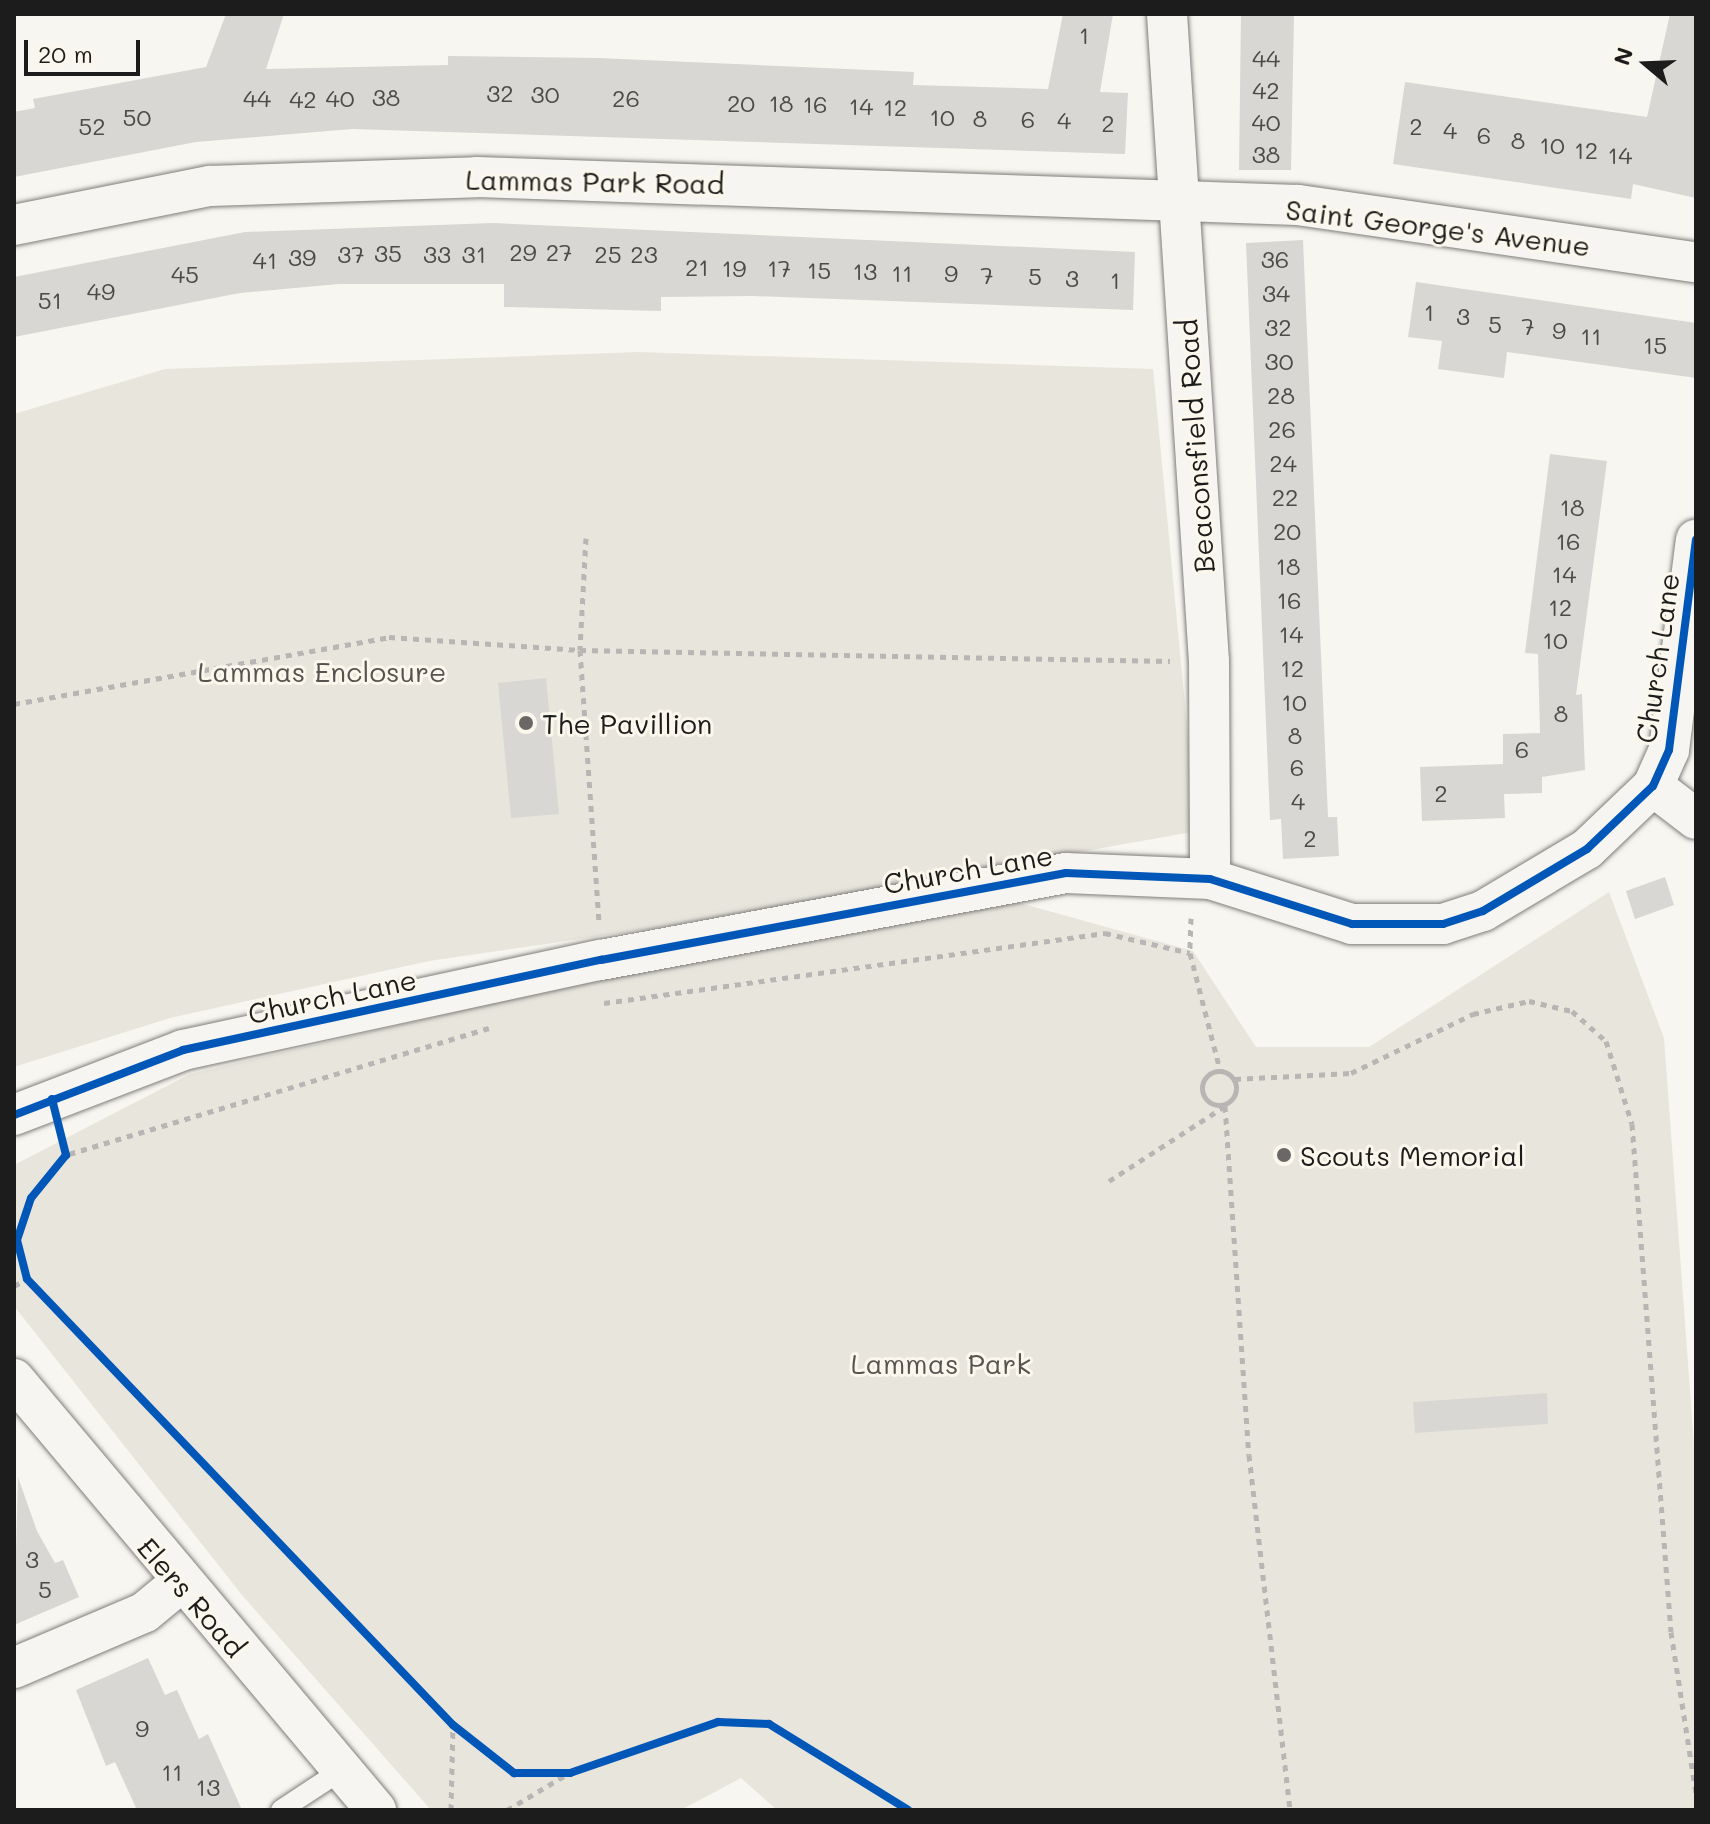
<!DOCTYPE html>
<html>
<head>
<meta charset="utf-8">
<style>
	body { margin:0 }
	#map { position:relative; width:1710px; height:1824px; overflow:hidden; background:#f8f6f0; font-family:Mali,sans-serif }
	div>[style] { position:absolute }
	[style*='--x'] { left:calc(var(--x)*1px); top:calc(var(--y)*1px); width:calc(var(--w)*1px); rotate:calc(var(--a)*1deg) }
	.green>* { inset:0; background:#e8e5dd }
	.building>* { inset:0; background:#d9d7d3 }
	.path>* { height:5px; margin-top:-2.5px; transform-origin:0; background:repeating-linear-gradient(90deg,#b7b6b4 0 6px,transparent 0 12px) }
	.path>.ring { margin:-2.5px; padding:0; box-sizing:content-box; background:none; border:5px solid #b7b6b4; border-radius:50% }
	.roads { filter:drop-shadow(0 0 2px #7f7e7b) drop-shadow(0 0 2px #7f7e7b) }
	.service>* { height:20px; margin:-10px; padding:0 10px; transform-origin:10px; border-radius:10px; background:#f6f5f1 }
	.minor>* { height:40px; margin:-20px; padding:0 20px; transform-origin:20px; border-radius:20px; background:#f6f5f1 }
	.cycleway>* { height:8px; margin:-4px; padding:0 4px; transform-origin:4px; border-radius:4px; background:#0057b8 }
	.dots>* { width:22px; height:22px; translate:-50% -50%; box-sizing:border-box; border:4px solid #fbf7ec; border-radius:50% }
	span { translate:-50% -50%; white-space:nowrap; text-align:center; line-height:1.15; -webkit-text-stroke:6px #fbf7ec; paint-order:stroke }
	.number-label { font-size:24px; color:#4b4b4a }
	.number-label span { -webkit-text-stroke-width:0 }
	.street-label { font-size:28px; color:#1c1c1c }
	.park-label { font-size:28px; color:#555451 }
	.poi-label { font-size:28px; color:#1c1c1c }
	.left { translate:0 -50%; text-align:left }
	.frame { position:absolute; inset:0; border:16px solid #1c1c1c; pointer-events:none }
	.north { position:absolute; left:1606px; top:24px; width:80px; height:80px; -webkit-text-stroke:6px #fbf7ec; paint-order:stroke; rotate:289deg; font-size:22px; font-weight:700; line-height:32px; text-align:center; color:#1c1c1c }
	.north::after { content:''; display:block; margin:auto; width:28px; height:36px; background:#1c1c1c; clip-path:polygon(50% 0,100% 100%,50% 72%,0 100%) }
	.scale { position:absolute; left:24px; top:40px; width:116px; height:36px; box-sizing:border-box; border:4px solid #1c1c1c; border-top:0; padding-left:10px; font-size:24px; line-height:28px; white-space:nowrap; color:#1c1c1c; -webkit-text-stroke:6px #fbf7ec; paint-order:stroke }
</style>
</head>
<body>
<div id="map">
	<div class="green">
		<div style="clip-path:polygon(639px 352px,1153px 369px,1197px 831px,656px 928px,429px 961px,170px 1018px,14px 1067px,14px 414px,165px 369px)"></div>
		<div style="clip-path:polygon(1609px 892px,1664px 1038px,1696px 1472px,1696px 1810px,777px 1810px,741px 1778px,681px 1810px,431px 1810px,242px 1595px,14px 1306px,14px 1165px,190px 1074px,756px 942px,1012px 901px,1193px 951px,1256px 1047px,1369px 1047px)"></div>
	</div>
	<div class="building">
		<div style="clip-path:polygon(226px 14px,284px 14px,266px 69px,448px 65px,448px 56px,598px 58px,914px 72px,913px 85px,1048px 89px,1063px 14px,1113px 14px,1100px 92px,1128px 93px,1125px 154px,352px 129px,196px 142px,14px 177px,14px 112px,35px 108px,33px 99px,206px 67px)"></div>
		<div style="clip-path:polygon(1241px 14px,1294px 14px,1291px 170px,1239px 170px)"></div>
		<div style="clip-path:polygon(1670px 14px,1696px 14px,1696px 198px,1633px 184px,1631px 199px,1393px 164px,1405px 82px,1647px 117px)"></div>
		<div style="clip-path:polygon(493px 223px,1135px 252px,1133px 310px,752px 296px,661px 297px,661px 311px,504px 307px,504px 284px,339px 284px,240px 293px,14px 337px,14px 277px,245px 232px)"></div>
		<div style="clip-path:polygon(1303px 240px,1328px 817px,1337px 817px,1339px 856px,1283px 859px,1281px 819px,1270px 820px,1246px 243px)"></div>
		<div style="clip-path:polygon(1416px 282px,1696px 323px,1696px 378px,1507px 352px,1504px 378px,1438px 369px,1442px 341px,1408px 337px)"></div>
		<div style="clip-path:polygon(1550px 454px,1607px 461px,1576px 695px,1582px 694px,1585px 770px,1542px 777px,1542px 793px,1504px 794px,1505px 818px,1422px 821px,1420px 767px,1503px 764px,1503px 734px,1540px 733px,1538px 654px,1525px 653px)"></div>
		<div style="clip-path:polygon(546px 678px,559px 814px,511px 818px,498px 683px)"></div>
		<div style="clip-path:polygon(1665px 877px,1674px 905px,1635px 919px,1626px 891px)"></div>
		<div style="clip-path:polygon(1547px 1393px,1548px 1424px,1415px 1433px,1413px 1402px)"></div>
		<div style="clip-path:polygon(18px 1477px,37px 1531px,55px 1563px,63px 1560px,79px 1597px,14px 1625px)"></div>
		<div style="clip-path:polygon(148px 1658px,165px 1695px,177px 1690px,199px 1739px,208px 1734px,242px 1810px,137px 1810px,115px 1762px,106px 1766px,76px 1690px)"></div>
	</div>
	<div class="path">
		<div style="--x:586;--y:538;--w:112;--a:93.1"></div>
		<div style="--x:580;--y:650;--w:271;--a:86"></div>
		<div style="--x:14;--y:704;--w:381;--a:-10.1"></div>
		<div style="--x:389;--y:637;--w:191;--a:3.9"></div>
		<div style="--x:580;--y:650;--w:590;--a:1.07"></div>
		<div style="--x:1191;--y:918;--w:35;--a:92"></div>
		<div style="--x:1190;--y:953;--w:121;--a:75.6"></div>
		<div style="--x:604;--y:1003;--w:506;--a:-7.95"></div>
		<div style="--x:1105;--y:933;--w:87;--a:13.2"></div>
		<div style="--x:489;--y:1028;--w:442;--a:163.3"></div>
		<div style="--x:66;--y:1155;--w:55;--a:129.1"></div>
		<div style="--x:31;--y:1198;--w:44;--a:108.4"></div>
		<div style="--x:17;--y:1240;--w:40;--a:75.6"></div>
		<div style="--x:27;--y:1279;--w:617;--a:46.31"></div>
		<div style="--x:453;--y:1725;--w:78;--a:38.2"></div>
		<div style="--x:514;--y:1773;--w:56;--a:0"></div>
		<div style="--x:570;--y:1773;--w:157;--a:-19"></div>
		<div style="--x:718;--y:1722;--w:51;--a:2.2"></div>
		<div style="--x:769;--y:1724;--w:163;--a:31.7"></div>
		<div class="ring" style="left:1202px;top:1071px;width:29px;height:29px"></div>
		<div style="--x:1235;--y:1079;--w:116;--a:-3"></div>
		<div style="--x:1351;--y:1073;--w:136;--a:-25.8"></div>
		<div style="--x:1473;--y:1014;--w:57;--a:-13.1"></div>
		<div style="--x:1529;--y:1001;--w:44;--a:13.1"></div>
		<div style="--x:1572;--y:1011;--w:45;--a:41.4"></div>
		<div style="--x:1606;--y:1041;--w:87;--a:72.6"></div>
		<div style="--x:1632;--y:1124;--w:509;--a:85.61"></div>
		<div style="--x:1671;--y:1632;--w:163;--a:81.2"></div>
		<div style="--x:62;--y:1136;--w:19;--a:78"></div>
		<div style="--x:1109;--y:1181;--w:138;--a:-32.9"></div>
		<div style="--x:1225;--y:1106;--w:350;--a:86.1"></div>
		<div style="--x:1249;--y:1455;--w:357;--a:83.4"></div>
		<div style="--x:14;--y:1286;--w:15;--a:-28"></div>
		<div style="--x:451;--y:1810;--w:85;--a:-88.7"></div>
		<div style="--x:507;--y:1810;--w:72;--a:-30.8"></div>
	</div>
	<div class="roads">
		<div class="service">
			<div style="--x:281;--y:1810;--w:73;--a:-33.3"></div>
		</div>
		<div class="minor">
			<div style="--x:1167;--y:14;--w:648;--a:86.29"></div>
			<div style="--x:1209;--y:661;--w:218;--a:89.7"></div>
			<div style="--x:14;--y:225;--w:200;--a:-11.3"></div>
			<div style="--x:210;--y:186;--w:267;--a:-1.9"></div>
			<div style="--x:477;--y:177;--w:821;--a:1.95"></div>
			<div style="--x:1298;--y:205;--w:402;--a:8.2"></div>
			<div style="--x:1653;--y:786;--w:54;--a:37.5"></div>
			<div style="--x:14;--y:1115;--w:181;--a:-21"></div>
			<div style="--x:183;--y:1050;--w:428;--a:-12.2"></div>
			<div style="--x:601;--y:960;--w:473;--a:-10.6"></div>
			<div style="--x:1066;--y:873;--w:144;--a:2.4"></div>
			<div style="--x:1210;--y:879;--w:149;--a:17.6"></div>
			<div style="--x:1352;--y:924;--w:91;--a:0"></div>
			<div style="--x:1443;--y:924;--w:42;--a:-18"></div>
			<div style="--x:1483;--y:911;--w:121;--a:-30.8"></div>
			<div style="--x:1587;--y:849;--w:91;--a:-43.7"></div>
			<div style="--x:1653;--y:786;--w:39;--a:-66"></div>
			<div style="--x:1669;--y:750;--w:212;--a:-82.7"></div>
			<div style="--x:14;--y:1379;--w:563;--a:49.97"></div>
			<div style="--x:14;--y:1668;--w:142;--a:-23.1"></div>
			<div style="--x:145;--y:1612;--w:44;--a:-39.5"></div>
		</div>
	</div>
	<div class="cycleway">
		<div style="--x:52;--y:1099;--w:58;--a:76"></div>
		<div style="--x:66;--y:1155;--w:55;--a:129.1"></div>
		<div style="--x:31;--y:1198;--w:44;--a:108.4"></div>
		<div style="--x:17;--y:1240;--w:40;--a:75.6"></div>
		<div style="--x:27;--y:1279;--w:617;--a:46.31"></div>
		<div style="--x:453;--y:1725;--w:78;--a:38.2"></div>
		<div style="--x:514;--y:1773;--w:56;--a:0"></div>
		<div style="--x:570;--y:1773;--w:157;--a:-19"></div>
		<div style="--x:718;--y:1722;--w:51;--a:2.2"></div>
		<div style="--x:769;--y:1724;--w:163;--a:31.7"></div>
		<div style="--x:14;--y:1115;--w:181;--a:-21"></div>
		<div style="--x:183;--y:1050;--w:428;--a:-12.2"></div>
		<div style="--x:601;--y:960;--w:473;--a:-10.6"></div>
		<div style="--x:1066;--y:873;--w:144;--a:2.4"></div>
		<div style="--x:1210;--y:879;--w:149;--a:17.6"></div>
		<div style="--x:1352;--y:924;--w:91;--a:0"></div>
		<div style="--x:1443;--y:924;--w:42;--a:-18"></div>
		<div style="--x:1483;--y:911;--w:121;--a:-30.8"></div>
		<div style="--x:1587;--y:849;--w:91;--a:-43.7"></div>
		<div style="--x:1653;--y:786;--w:39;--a:-66"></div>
		<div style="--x:1669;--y:750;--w:212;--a:-82.7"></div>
	</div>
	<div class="dots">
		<div style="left:526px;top:723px;background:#696866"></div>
		<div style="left:1284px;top:1155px;background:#696866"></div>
	</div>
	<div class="number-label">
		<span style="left:1084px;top:35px">1</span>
		<span style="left:1266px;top:58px">44</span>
		<span style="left:1266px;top:90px">42</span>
		<span style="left:500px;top:93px">32</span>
		<span style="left:545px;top:94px">30</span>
		<span style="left:386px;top:97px">38</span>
		<span style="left:257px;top:98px">44</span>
		<span style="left:340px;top:98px">40</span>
		<span style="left:626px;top:98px">26</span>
		<span style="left:303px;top:99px">42</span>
		<span style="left:741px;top:103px">20</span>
		<span style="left:781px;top:103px">18</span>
		<span style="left:815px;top:104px">16</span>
		<span style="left:861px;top:106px">14</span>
		<span style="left:895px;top:107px">12</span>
		<span style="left:137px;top:117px">50</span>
		<span style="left:942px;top:117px">10</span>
		<span style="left:980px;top:118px">8</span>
		<span style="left:1028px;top:119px">6</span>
		<span style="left:1064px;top:120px">4</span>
		<span style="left:1266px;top:122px">40</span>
		<span style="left:1108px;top:123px">2</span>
		<span style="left:92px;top:126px">52</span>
		<span style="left:1416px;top:126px">2</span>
		<span style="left:1450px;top:130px">4</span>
		<span style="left:1484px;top:135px">6</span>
		<span style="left:1518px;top:140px">8</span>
		<span style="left:1552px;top:145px">10</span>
		<span style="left:1586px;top:150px">12</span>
		<span style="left:1266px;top:154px">38</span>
		<span style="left:1620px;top:155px">14</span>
		<span style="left:523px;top:252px">29</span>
		<span style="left:559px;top:252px">27</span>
		<span style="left:388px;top:253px">35</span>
		<span style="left:351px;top:254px">37</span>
		<span style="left:437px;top:254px">33</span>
		<span style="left:474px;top:254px">31</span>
		<span style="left:608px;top:254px">25</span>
		<span style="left:644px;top:254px">23</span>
		<span style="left:302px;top:257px">39</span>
		<span style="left:1275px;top:259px">36</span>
		<span style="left:265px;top:260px">41</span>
		<span style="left:697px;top:267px">21</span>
		<span style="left:734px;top:268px">19</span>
		<span style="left:779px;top:268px">17</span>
		<span style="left:819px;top:270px">15</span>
		<span style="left:865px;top:271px">13</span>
		<span style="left:902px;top:273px">11</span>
		<span style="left:951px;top:273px">9</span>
		<span style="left:185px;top:274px">45</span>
		<span style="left:987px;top:275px">7</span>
		<span style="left:1035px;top:276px">5</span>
		<span style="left:1072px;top:278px">3</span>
		<span style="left:1115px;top:280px">1</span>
		<span style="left:101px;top:291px">49</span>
		<span style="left:1276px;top:293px">34</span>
		<span style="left:50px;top:300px">51</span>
		<span style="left:1429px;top:312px">1</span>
		<span style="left:1463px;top:316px">3</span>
		<span style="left:1495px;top:324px">5</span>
		<span style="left:1528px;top:326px">7</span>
		<span style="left:1278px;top:327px">32</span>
		<span style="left:1559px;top:330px">9</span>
		<span style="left:1591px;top:336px">11</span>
		<span style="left:1655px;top:345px">15</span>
		<span style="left:1279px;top:361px">30</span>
		<span style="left:1281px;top:395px">28</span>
		<span style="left:1282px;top:429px">26</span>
		<span style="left:1283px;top:463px">24</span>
		<span style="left:1285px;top:497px">22</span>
		<span style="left:1572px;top:507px">18</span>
		<span style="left:1287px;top:531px">20</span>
		<span style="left:1568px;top:541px">16</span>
		<span style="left:1288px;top:566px">18</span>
		<span style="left:1564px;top:574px">14</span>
		<span style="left:1289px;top:600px">16</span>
		<span style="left:1560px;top:607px">12</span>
		<span style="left:1291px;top:634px">14</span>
		<span style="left:1555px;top:640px">10</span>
		<span style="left:1292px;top:668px">12</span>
		<span style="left:1294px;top:702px">10</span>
		<span style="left:1561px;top:713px">8</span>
		<span style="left:1295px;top:735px">8</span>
		<span style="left:1522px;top:749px">6</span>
		<span style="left:1297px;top:767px">6</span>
		<span style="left:1441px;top:793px">2</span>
		<span style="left:1298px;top:801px">4</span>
		<span style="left:1310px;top:838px">2</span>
		<span style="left:32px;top:1559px">3</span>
		<span style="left:45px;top:1589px">5</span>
		<span style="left:142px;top:1728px">9</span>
		<span style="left:172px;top:1772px">11</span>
		<span style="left:208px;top:1787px">13</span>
	</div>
	<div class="street-label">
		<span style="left:595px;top:181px;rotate:1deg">Lammas Park Road</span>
		<span style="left:1438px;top:227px;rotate:7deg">Saint George's Avenue</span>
		<span style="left:1195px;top:446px;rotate:-94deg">Beaconsfield Road</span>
		<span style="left:1657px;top:658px;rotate:-82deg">Church Lane</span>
		<span style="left:968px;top:869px;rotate:-10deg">Church Lane</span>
		<span style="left:332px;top:996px;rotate:-12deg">Church Lane</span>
		<span style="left:192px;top:1597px;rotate:49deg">Elers Road</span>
	</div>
	<div class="park-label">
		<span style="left:322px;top:671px">Lammas Enclosure</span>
		<span style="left:941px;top:1363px">Lammas Park</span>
	</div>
	<div class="poi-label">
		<span class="left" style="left:542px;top:723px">The Pavillion</span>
		<span class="left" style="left:1300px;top:1155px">Scouts Memorial</span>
	</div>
	<div class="frame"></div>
	<div class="north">N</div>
	<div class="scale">20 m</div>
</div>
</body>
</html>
